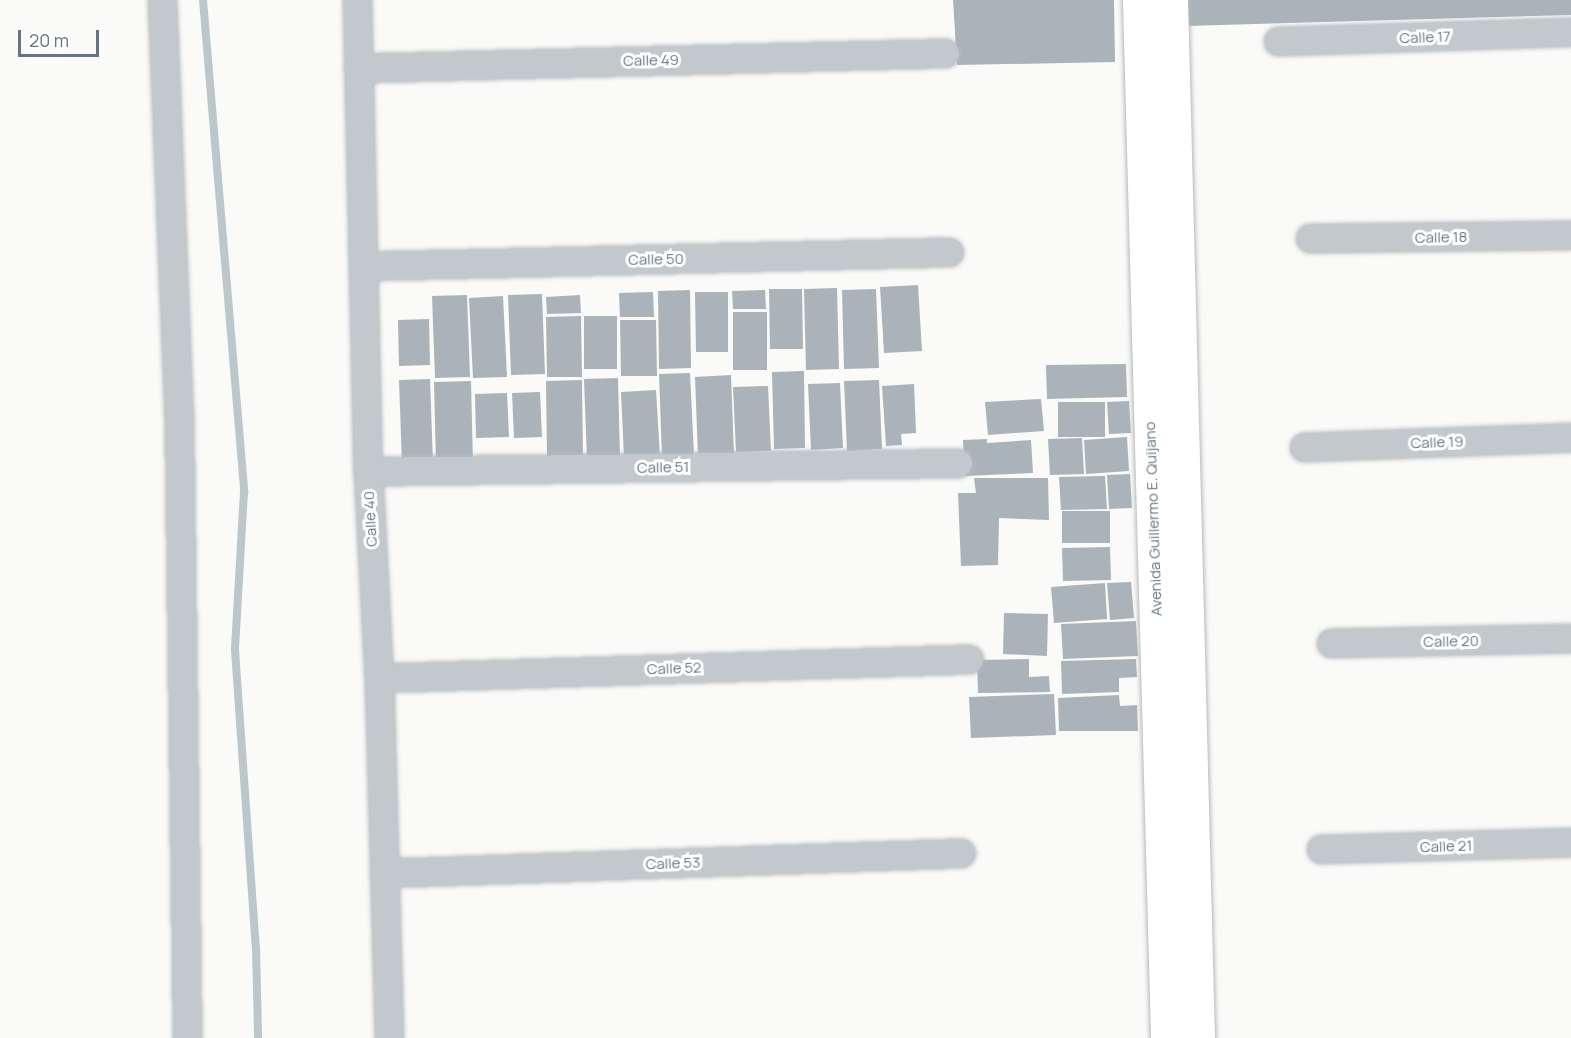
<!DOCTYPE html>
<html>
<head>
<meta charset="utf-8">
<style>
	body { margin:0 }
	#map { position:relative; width:1571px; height:1038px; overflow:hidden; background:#fafaf8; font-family:Manrope,sans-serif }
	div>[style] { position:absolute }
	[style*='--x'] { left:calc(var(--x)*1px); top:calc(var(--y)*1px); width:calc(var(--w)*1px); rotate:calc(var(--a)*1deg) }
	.stream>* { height:8px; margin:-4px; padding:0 4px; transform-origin:4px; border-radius:4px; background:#bbc7cb }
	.building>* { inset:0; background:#aab3b9 }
	.roads { filter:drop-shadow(0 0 2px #b3babf) drop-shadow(0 0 2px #b3babf) }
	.street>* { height:27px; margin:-13.5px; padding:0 13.5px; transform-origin:13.5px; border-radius:13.5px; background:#c3c8cc }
	.secondary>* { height:33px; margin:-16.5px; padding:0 16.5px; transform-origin:16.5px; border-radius:16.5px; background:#fff }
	span { translate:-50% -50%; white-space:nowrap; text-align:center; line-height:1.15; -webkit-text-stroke:6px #fff; paint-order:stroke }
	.street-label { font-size:15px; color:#657683 }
	.scale { position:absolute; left:18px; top:30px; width:81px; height:27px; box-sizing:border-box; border:3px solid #657683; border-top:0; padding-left:8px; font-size:18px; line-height:21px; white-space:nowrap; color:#657683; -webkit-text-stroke:4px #fff; paint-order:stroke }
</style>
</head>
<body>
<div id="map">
	<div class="stream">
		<div style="--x:203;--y:0;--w:494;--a:85.2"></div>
		<div style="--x:244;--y:492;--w:158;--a:93.3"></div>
		<div style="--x:235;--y:650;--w:298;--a:86"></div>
		<div style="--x:256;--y:947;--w:91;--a:88.7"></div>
	</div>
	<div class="building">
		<div style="clip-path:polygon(953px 0,1114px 0,1115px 62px,957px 65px)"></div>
		<div style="clip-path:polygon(1185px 0,1571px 0,1571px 15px,1186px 26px)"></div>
		<div style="clip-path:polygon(918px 285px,922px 351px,884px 353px,880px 287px)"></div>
		<div style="clip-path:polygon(837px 288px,839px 369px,806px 370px,804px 289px)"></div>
		<div style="clip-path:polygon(769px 289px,802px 289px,803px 349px,770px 349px)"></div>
		<div style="clip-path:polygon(876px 289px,879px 368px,844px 369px,842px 290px)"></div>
		<div style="clip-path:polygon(690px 290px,691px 368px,659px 369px,658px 291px)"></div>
		<div style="clip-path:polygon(765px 290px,766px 309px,733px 309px,732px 291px)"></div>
		<div style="clip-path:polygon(653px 292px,654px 317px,620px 317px,619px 293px)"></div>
		<div style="clip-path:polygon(695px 292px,728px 292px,728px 352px,696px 352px)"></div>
		<div style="clip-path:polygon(542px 294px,545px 374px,511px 375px,508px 295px)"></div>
		<div style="clip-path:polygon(467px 295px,470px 377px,435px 378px,432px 296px)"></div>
		<div style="clip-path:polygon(580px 295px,581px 313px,547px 314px,546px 297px)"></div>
		<div style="clip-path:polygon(503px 296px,507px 377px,473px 378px,469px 298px)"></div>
		<div style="clip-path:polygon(733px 312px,767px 312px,767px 370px,733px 370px)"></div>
		<div style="clip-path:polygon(581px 316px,582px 377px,547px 377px,546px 317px)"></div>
		<div style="clip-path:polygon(584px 316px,617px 316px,617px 369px,584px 369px)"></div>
		<div style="clip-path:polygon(429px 319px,430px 365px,399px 366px,398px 320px)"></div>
		<div style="clip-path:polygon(620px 320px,656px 320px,657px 376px,621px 376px)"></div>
		<div style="clip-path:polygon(1126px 364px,1127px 397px,1047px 399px,1046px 365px)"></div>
		<div style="clip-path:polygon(804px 371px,805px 448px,774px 449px,772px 372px)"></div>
		<div style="clip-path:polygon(690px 373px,694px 456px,662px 457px,659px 374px)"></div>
		<div style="clip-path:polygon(731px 375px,734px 455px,698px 456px,695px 377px)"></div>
		<div style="clip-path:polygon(618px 378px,620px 459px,587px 460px,584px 379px)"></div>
		<div style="clip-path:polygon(430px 379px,433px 463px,402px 464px,399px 380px)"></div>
		<div style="clip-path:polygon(582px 380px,583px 459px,547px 459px,546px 381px)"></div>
		<div style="clip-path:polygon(879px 380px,882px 449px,847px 451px,844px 381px)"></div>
		<div style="clip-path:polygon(471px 381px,473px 465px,436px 465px,434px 382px)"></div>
		<div style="clip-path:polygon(840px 383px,843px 448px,811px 450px,808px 384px)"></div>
		<div style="clip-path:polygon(914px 384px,916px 433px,901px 434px,902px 445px,886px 446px,882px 386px)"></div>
		<div style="clip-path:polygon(768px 386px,771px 451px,736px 452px,733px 387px)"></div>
		<div style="clip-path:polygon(656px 390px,660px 457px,624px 458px,621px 392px)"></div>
		<div style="clip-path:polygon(540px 392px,542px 437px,514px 438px,512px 393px)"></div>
		<div style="clip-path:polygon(507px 393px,509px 437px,476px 438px,475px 394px)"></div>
		<div style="clip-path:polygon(1041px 399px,1044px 431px,988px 435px,985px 402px)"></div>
		<div style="clip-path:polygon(1129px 401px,1131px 433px,1109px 434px,1107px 402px)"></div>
		<div style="clip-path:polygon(1058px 402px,1105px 402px,1105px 437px,1058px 437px)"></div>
		<div style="clip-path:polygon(1127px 437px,1129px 471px,1086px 474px,1084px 440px)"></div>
		<div style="clip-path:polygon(1082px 438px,1084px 474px,1050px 475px,1048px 439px)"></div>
		<div style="clip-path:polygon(987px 439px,987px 443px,1031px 440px,1033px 473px,965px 476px,963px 440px)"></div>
		<div style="clip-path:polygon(1130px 474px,1132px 508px,1109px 509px,1107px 475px)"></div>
		<div style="clip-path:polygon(1105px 476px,1107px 509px,1061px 510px,1059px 477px)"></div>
		<div style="clip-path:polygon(974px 478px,1048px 478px,1049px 520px,999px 518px,998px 565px,961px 566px,958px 493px,976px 493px)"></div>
		<div style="clip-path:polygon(1062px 511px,1110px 511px,1110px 543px,1062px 543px)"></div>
		<div style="clip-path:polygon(1110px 547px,1111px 580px,1063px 581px,1062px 548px)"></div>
		<div style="clip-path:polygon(1131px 582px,1134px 618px,1110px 620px,1107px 583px)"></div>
		<div style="clip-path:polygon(1105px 583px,1107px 619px,1054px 623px,1051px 587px)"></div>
		<div style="clip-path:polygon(1004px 613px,1048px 614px,1047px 656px,1003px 654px)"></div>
		<div style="clip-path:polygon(1136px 621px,1138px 656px,1063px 659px,1061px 624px)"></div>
		<div style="clip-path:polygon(1029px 659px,1029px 677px,1049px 676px,1050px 692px,978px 693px,977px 660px)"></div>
		<div style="clip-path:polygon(1136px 659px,1137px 677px,1119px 678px,1119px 692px,1062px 694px,1061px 661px)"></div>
		<div style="clip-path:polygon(1054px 694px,1056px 735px,971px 738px,969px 697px)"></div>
		<div style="clip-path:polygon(1119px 695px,1120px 706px,1137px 705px,1138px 731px,1059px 731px,1058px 698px)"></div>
	</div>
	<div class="roads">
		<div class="street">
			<div style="--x:162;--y:0;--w:418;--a:87.7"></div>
			<div style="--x:179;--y:418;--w:620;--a:89.26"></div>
			<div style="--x:357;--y:0;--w:471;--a:88.7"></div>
			<div style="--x:368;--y:471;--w:207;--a:87"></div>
			<div style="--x:379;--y:678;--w:360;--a:88.4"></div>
			<div style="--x:1278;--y:41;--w:293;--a:-1.8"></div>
			<div style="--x:358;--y:68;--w:587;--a:-1.46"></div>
			<div style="--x:1310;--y:238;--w:261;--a:-0.7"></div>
			<div style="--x:363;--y:266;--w:586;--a:-1.37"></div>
			<div style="--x:1304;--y:447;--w:267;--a:-2.1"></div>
			<div style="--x:368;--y:471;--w:590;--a:-0.78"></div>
			<div style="--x:1331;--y:643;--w:240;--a:-1.2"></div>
			<div style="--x:379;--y:678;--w:590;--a:-1.84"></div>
			<div style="--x:1321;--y:849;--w:250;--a:-1.6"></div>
			<div style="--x:384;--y:873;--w:577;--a:-1.99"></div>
		</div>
		<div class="secondary">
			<div style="--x:1139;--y:0;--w:1038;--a:88.45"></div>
			<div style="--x:1171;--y:0;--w:1038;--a:88.51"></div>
		</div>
	</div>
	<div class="street-label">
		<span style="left:1425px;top:37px;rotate:-2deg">Calle 17</span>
		<span style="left:651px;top:60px;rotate:-1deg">Calle 49</span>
		<span style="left:1441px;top:237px;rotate:-1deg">Calle 18</span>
		<span style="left:656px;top:259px;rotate:-1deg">Calle 50</span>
		<span style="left:1437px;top:442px;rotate:-2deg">Calle 19</span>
		<span style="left:663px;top:467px;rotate:-1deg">Calle 51</span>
		<span style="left:370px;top:519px;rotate:-93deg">Calle 40</span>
		<span style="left:1153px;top:519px;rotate:-92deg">Avenida Guillermo E. Quijano</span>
		<span style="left:1451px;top:641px;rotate:-1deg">Calle 20</span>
		<span style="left:674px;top:668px;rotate:-2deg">Calle 52</span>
		<span style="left:1446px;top:846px;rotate:-2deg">Calle 21</span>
		<span style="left:673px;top:863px;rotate:-2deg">Calle 53</span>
	</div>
	<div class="scale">20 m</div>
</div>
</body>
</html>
